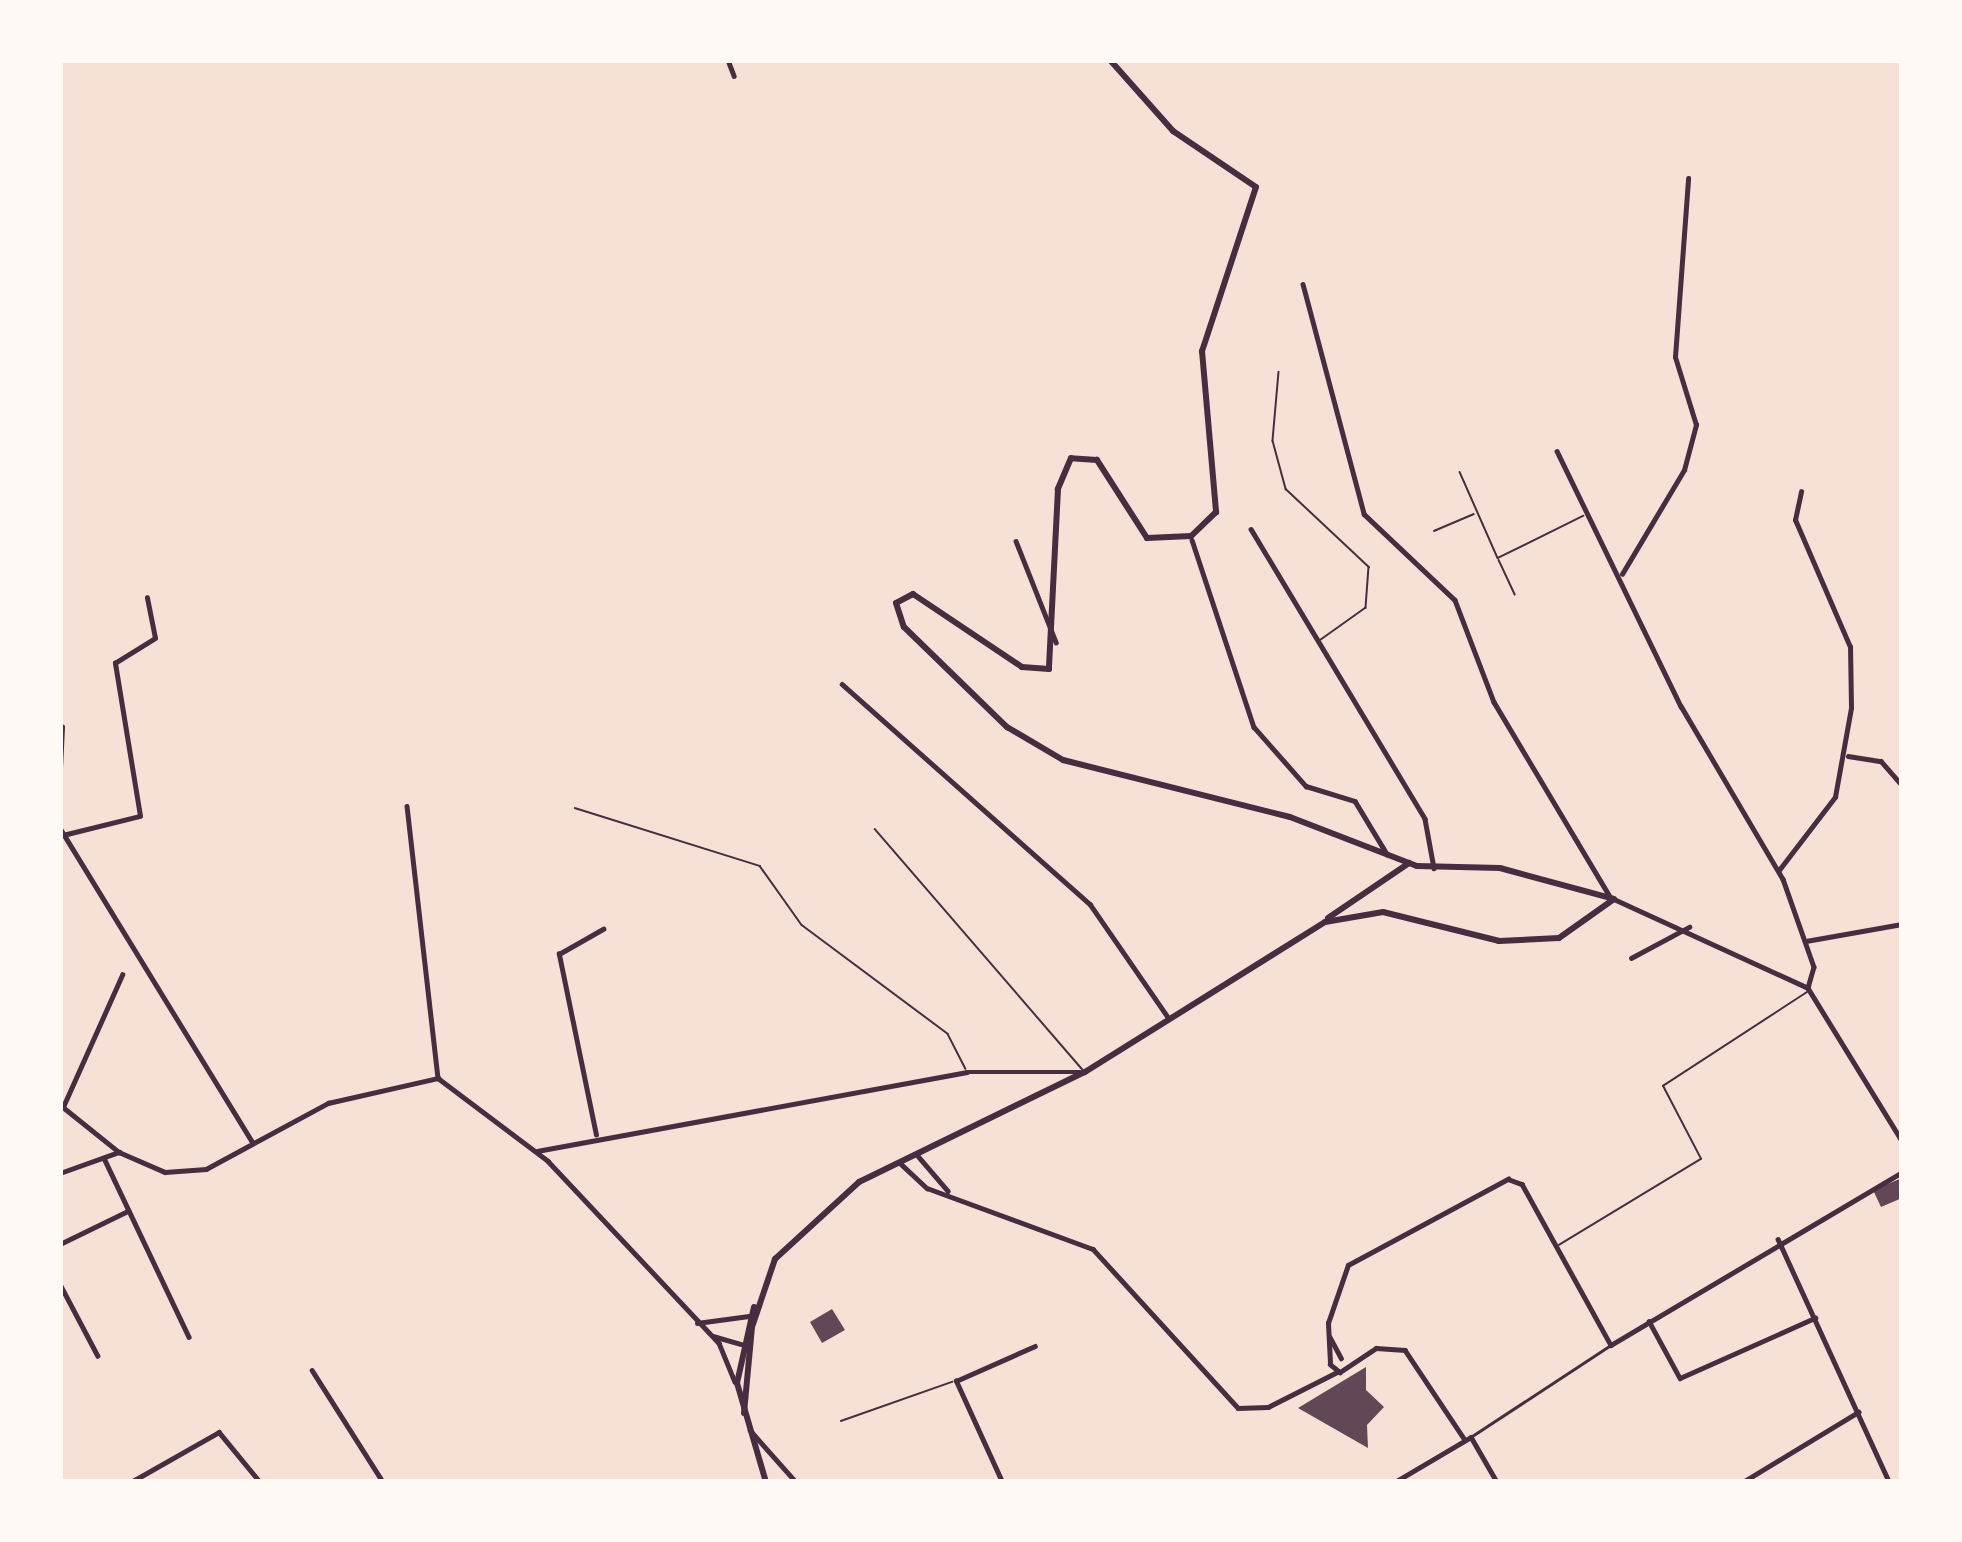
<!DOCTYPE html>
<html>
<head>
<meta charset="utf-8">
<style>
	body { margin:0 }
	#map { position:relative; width:1962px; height:1542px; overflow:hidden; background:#f7e1d7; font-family:"Golos Text",sans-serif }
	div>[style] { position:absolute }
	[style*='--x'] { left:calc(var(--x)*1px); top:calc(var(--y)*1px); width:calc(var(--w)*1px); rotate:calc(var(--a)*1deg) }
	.building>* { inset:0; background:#644757 }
	.service>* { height:1.5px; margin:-0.75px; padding:0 0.75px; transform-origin:0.75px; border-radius:0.75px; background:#4a2c40 }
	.pedestrian>* { height:3px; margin:-1.5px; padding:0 1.5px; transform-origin:1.5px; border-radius:1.5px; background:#4a2c40 }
	.minor>* { height:4.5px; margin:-2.25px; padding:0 2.25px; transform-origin:2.25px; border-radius:2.25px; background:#4a2c40 }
	.tertiary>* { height:6px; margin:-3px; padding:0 3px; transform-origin:3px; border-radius:3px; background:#4a2c40 }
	span { translate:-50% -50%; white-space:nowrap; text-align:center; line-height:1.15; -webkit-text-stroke:9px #fffaf5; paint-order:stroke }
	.frame { position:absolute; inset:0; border:63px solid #fffaf5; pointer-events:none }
</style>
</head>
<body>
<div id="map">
	<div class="building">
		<div style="clip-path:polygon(1902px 1178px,1902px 1198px,1881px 1207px,1873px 1190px)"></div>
		<div style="clip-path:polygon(832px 1309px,845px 1330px,822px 1343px,810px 1322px)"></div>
		<div style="clip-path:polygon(1366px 1367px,1366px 1390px,1384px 1407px,1367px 1425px,1368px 1448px,1298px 1408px)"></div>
	</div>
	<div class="service">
		<div style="--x:1279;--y:372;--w:69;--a:95"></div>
		<div style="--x:1273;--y:441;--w:50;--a:74.8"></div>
		<div style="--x:1286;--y:489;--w:114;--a:43.2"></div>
		<div style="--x:1369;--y:567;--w:41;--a:94.2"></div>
		<div style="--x:1366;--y:608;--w:55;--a:144.6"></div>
		<div style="--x:1460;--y:472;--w:94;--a:66.2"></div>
		<div style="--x:1498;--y:558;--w:95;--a:-26.3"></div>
		<div style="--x:1434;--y:531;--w:43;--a:-23"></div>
		<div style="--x:1499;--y:560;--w:38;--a:65"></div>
		<div style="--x:575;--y:808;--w:194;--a:17.4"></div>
		<div style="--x:760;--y:866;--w:72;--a:54.6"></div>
		<div style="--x:802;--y:925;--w:182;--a:36.7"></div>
		<div style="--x:948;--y:1034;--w:39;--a:63"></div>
		<div style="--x:875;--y:829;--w:317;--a:49.2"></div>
		<div style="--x:1559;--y:1245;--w:166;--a:-31.2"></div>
		<div style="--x:1701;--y:1159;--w:82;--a:-117.5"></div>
		<div style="--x:1663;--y:1086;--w:172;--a:-33.1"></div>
		<div style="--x:841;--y:1421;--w:118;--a:-19.4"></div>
	</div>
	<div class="pedestrian">
		<div style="--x:1472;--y:1436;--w:164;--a:-33.3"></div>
	</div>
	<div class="minor">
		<div style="--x:728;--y:60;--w:17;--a:69"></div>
		<div style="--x:1303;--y:284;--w:238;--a:75.1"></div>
		<div style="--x:1364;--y:514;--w:125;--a:43.4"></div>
		<div style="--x:1455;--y:600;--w:109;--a:69.1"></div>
		<div style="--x:1494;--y:702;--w:228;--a:59.2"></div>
		<div style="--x:1557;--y:451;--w:284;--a:64.1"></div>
		<div style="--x:1681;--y:706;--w:201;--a:59.5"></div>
		<div style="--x:1783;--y:879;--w:93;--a:70.6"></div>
		<div style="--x:1814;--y:967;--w:22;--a:106"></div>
		<div style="--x:1251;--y:529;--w:338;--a:59"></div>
		<div style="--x:1425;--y:819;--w:50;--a:79.6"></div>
		<div style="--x:1192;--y:540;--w:197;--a:71.7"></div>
		<div style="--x:1254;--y:727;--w:79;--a:48.6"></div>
		<div style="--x:1306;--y:786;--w:51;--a:17"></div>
		<div style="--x:1355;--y:801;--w:62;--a:58.9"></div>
		<div style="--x:1016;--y:541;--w:109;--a:68.4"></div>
		<div style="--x:1622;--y:574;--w:121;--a:-59.2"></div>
		<div style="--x:1684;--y:470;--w:47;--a:-75.1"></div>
		<div style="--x:1696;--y:425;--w:71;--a:-107.2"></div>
		<div style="--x:1675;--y:357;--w:179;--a:-85.8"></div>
		<div style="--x:842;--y:684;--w:332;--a:41.6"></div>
		<div style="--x:1090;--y:904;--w:137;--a:55.4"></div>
		<div style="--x:1848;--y:756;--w:33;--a:9"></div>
		<div style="--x:1881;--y:761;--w:32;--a:49"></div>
		<div style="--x:60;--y:768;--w:41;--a:-87.2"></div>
		<div style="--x:407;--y:806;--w:274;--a:83.5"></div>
		<div style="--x:60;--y:828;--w:369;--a:58.5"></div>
		<div style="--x:63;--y:835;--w:79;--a:-13.9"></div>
		<div style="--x:140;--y:816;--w:155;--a:-99.3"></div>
		<div style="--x:115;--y:663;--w:47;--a:-32"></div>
		<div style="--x:155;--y:638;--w:41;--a:-101.3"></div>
		<div style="--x:1779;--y:870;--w:92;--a:-52.5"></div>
		<div style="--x:1835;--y:797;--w:90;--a:-79.8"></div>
		<div style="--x:1851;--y:708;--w:61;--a:-90.9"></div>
		<div style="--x:1850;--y:647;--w:138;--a:-113.4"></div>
		<div style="--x:1795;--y:520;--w:29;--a:-78"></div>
		<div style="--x:1614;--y:899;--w:213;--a:24.6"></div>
		<div style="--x:1808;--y:988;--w:180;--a:58.4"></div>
		<div style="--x:1806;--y:941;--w:97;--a:-10"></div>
		<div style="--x:1631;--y:958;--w:66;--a:-28.1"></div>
		<div style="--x:63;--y:1107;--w:145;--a:-65.9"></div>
		<div style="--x:63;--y:1107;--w:72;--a:38.8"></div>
		<div style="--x:596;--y:1135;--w:185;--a:-101.6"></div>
		<div style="--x:559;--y:954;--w:51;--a:-29.6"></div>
		<div style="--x:537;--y:1151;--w:437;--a:-10.4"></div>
		<div style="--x:967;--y:1072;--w:113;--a:0"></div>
		<div style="--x:918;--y:1156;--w:46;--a:49.4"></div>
		<div style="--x:104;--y:1158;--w:198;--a:64.6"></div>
		<div style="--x:900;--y:1163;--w:37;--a:43"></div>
		<div style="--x:927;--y:1188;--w:177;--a:20.2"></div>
		<div style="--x:1093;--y:1249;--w:215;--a:47.6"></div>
		<div style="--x:1238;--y:1408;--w:30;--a:-2"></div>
		<div style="--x:1268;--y:1407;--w:77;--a:-26.9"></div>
		<div style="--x:60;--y:1173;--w:63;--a:-19.6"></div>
		<div style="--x:119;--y:1152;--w:50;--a:23.5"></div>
		<div style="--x:165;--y:1172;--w:41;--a:-4.2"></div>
		<div style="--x:206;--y:1169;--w:139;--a:-28.4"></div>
		<div style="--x:328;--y:1103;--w:113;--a:-12.8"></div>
		<div style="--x:438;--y:1078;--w:138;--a:37"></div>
		<div style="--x:548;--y:1161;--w:250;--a:46.8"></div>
		<div style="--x:719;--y:1343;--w:42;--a:67.7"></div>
		<div style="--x:1778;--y:1239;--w:267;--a:65.4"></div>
		<div style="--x:60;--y:1244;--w:76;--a:-25.9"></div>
		<div style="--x:60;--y:1284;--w:81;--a:62.2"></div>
		<div style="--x:1649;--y:1321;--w:65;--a:61.5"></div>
		<div style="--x:1680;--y:1378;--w:148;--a:-24"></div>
		<div style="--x:697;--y:1323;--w:52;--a:-7.7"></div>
		<div style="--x:713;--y:1336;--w:29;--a:16"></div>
		<div style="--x:1330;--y:1337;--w:24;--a:62"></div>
		<div style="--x:1330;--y:1363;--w:40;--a:-92.9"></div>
		<div style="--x:1328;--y:1323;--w:61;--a:-71"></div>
		<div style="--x:1348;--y:1265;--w:182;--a:-28.3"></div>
		<div style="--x:1508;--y:1179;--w:15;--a:20"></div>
		<div style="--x:1522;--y:1184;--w:184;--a:61.1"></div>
		<div style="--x:1611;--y:1345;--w:339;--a:-30.7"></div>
		<div style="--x:1330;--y:1364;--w:13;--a:39"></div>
		<div style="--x:1340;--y:1372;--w:43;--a:-33.7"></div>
		<div style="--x:1376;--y:1348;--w:29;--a:4"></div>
		<div style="--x:1405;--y:1350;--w:108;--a:56.3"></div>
		<div style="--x:312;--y:1370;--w:133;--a:57.6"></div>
		<div style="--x:750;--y:1430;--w:69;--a:48.5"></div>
		<div style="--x:131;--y:1482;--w:101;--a:-29.6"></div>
		<div style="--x:219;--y:1432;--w:65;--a:50.6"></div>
		<div style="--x:1002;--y:1482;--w:111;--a:-114.5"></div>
		<div style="--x:956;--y:1381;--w:86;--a:-23.9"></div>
		<div style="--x:1395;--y:1482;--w:88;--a:-30.6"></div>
		<div style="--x:1471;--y:1437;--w:52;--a:60"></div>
		<div style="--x:1743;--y:1482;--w:135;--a:-31.3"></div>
	</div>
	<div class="tertiary">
		<div style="--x:1110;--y:60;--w:95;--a:48.4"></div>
		<div style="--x:1173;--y:131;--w:100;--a:34"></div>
		<div style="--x:1256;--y:187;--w:173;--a:108.2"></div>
		<div style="--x:1202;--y:351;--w:162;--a:85"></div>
		<div style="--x:1216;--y:512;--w:35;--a:136"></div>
		<div style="--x:1191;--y:536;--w:44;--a:177.4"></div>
		<div style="--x:1147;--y:538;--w:93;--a:-122.7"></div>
		<div style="--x:1097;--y:460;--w:26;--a:-176"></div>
		<div style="--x:1071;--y:458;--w:34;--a:113"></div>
		<div style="--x:1058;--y:489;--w:180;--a:92.9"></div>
		<div style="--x:1049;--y:669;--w:27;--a:-176"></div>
		<div style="--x:1022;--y:667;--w:131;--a:-146.2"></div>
		<div style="--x:913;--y:594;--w:19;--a:152"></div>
		<div style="--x:896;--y:603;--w:25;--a:72"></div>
		<div style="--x:904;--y:627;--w:144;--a:44.2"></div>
		<div style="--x:1007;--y:727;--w:65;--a:30.5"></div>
		<div style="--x:1063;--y:760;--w:234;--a:14.1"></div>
		<div style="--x:1290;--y:817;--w:136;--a:21.1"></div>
		<div style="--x:1417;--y:866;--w:83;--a:1.4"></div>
		<div style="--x:1500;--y:868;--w:118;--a:15.2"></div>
		<div style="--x:1328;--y:918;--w:98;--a:-34.2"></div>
		<div style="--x:754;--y:1307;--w:78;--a:102.6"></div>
		<div style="--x:737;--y:1383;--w:103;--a:73.7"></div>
		<div style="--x:744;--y:1413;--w:86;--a:-84.7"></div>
		<div style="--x:752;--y:1327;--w:72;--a:-71.3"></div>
		<div style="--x:775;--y:1259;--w:114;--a:-42.5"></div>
		<div style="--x:859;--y:1182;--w:251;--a:-26"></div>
		<div style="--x:1085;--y:1072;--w:283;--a:-32"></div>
		<div style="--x:1325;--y:922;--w:59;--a:-9.8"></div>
		<div style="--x:1383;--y:912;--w:120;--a:14"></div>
		<div style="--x:1499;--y:941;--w:60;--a:-2.9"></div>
		<div style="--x:1559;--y:938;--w:67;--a:-35.3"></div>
	</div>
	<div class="frame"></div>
</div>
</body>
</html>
